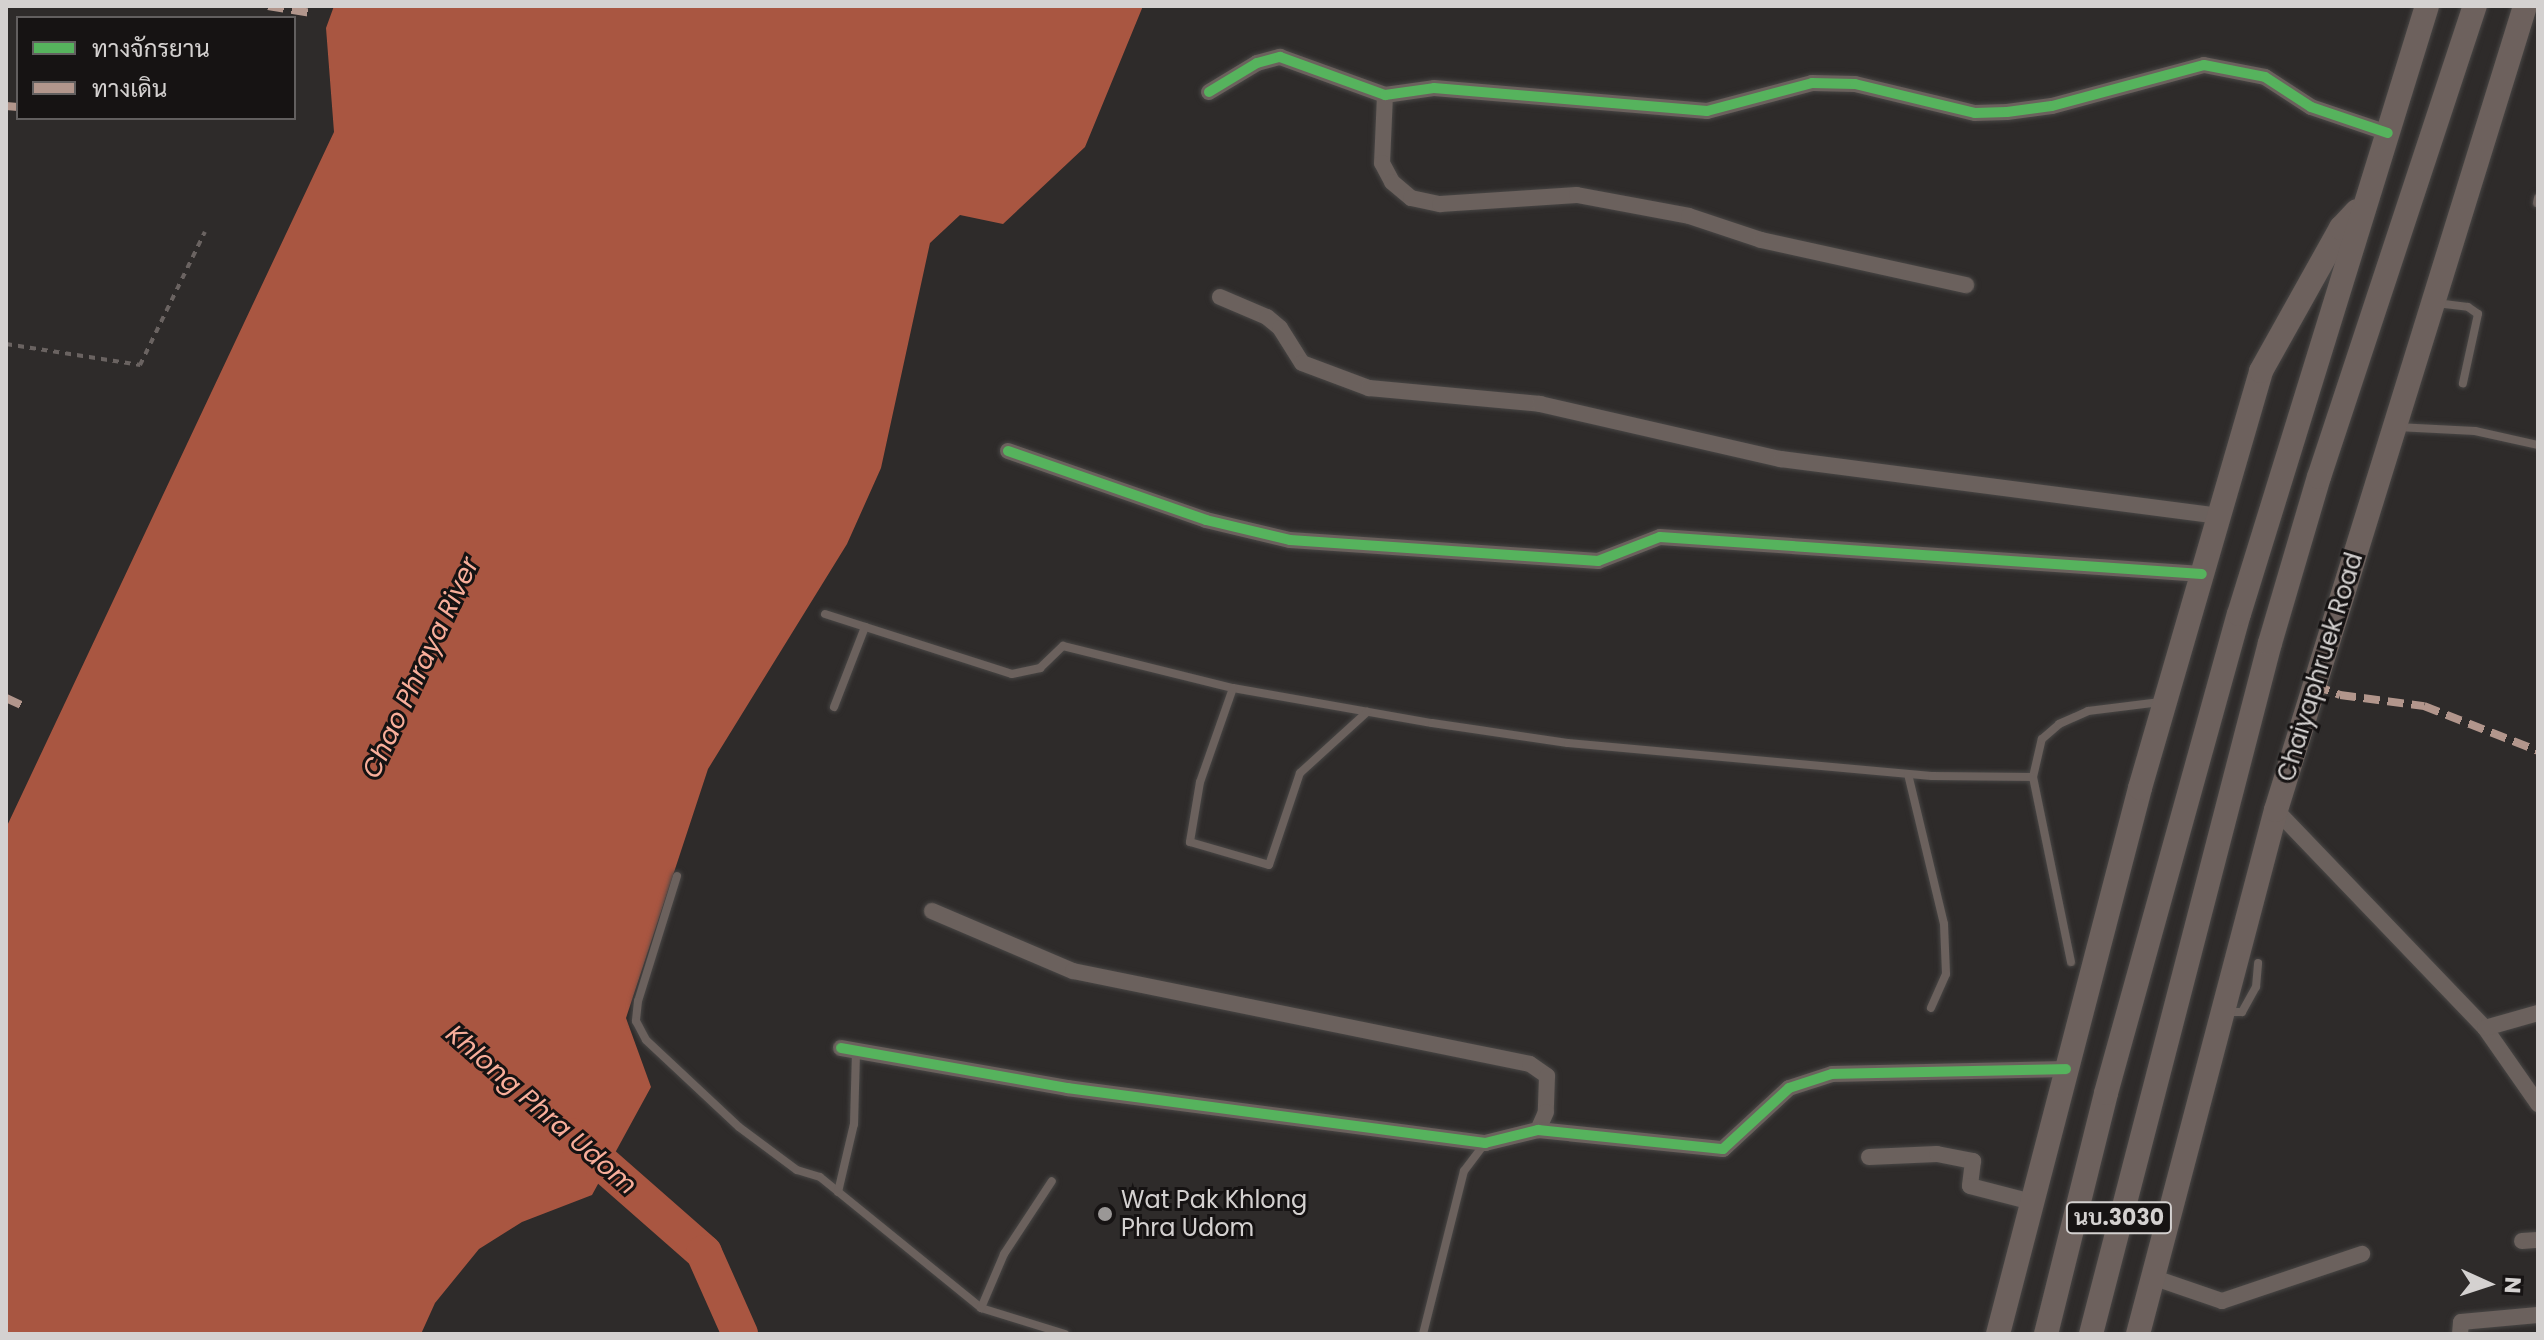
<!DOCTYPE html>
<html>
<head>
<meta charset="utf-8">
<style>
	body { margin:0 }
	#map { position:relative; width:2544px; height:1340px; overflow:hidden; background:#2e2b2a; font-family:Poppins,Sarabun,sans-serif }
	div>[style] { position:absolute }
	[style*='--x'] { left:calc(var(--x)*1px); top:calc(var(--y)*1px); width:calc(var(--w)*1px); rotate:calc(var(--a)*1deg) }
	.water>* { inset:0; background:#a95641 }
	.river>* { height:36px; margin:-18px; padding:0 18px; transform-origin:18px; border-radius:18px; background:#a95641 }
	.path>* { height:4px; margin-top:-2px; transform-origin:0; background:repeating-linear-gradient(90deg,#6a6361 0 6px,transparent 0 12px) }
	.roads { filter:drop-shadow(0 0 2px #484645) drop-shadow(0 0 2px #484645) }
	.lane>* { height:8px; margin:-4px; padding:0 4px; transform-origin:4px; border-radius:4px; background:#6b615d }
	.street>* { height:16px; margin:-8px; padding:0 8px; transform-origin:8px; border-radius:8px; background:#6b615d }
	.primary>* { height:24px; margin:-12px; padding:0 12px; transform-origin:12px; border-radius:12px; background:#6d615d }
	.quiet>* { height:8px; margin-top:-4px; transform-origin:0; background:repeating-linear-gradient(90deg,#b2968c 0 16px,transparent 0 24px) }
	.cycleway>* { height:10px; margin:-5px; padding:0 5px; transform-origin:5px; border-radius:5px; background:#56b35d }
	.dots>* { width:22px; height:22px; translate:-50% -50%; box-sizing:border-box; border:4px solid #161313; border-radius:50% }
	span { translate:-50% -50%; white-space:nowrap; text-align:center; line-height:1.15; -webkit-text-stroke:6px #161313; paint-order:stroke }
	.shield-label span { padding:2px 6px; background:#161313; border:2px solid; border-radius:6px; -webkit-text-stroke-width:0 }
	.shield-label { font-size:22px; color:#d4d1d0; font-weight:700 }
	.street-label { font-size:24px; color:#d4d1d0 }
	.poi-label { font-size:24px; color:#d4d1d0 }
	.left { translate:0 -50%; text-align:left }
	.water-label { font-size:26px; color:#f9af9b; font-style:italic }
	.frame { position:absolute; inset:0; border:8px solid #d4d1d0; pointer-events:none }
	.legend { position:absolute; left:16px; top:16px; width:280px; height:104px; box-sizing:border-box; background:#161313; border:2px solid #625f5f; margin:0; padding:10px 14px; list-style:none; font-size:24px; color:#d4d1d0 }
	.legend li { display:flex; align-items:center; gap:16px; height:40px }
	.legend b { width:40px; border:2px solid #625f5f }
	.north { position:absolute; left:2448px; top:1244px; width:80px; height:80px; -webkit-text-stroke:6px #161313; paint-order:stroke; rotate:93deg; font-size:22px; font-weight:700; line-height:32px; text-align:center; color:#d4d1d0 }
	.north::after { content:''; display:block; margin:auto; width:28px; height:36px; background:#d4d1d0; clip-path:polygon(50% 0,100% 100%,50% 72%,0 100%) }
</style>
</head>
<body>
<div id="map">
	<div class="water">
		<div style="clip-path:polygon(334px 6px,1143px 6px,1085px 147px,1003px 224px,960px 215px,930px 243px,881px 468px,847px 544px,708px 769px,626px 1018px,651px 1087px,592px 1195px,522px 1222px,479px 1249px,435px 1303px,421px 1334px,6px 1334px,6px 828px,334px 132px,326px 28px)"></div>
	</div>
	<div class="river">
		<div style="--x:571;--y:1136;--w:177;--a:41.3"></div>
		<div style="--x:704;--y:1253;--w:89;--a:66"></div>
	</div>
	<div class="path">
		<div style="--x:6;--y:344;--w:136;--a:8.9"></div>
		<div style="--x:140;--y:365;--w:148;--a:-64"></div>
	</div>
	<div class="roads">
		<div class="lane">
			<div style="--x:2537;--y:203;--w:5;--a:-79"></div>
			<div style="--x:2436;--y:303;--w:32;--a:7"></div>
			<div style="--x:2468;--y:307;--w:12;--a:35"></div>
			<div style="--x:2478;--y:314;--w:71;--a:102.3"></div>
			<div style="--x:2397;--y:427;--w:78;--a:2.9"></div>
			<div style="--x:2475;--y:431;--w:65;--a:12.5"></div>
			<div style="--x:825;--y:614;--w:196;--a:17.8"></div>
			<div style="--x:1012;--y:674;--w:29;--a:-12"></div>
			<div style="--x:1040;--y:668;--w:32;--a:-44"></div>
			<div style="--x:1063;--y:646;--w:175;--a:13.9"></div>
			<div style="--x:1233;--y:688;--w:202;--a:10"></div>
			<div style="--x:1432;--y:723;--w:137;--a:8.4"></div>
			<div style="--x:1568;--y:743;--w:365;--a:5.2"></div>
			<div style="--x:1932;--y:776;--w:101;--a:0.6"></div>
			<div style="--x:2033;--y:777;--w:39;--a:-77"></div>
			<div style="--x:2042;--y:739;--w:23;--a:-41"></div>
			<div style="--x:2059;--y:724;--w:32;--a:-24"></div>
			<div style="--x:2088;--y:711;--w:73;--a:-7.1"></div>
			<div style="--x:1233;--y:688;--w:100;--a:109.3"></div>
			<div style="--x:1200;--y:782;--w:61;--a:99.5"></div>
			<div style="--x:1190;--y:842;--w:82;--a:16.2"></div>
			<div style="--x:1269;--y:865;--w:97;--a:-71.4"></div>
			<div style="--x:1300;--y:773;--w:91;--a:-42.3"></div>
			<div style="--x:834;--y:707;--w:86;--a:-68.8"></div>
			<div style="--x:1908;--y:774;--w:154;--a:76.5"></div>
			<div style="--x:1944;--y:924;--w:50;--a:87.7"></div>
			<div style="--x:1946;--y:974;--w:37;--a:114"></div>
			<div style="--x:2033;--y:777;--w:189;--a:78.4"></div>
			<div style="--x:677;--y:876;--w:131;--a:107.3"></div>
			<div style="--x:638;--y:1001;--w:20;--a:96"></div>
			<div style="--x:636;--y:1021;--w:21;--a:62"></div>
			<div style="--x:646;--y:1040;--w:127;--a:43.1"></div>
			<div style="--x:739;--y:1127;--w:72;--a:36.6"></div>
			<div style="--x:797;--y:1170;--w:24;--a:17"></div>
			<div style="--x:820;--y:1177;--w:208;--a:39.1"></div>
			<div style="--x:981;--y:1308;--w:88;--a:17.2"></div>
			<div style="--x:2225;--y:1012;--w:17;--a:0"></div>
			<div style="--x:2242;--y:1012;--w:29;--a:-61"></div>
			<div style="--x:2256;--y:987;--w:24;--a:-85"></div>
			<div style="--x:838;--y:1192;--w:70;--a:-76.8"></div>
			<div style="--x:854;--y:1124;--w:73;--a:-88.4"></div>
			<div style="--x:981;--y:1308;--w:59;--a:-66.9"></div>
			<div style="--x:1004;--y:1254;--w:87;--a:-56.7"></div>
			<div style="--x:1423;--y:1334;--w:168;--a:-75.9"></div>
			<div style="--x:1464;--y:1171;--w:35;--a:-53"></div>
		</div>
		<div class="street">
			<div style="--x:1209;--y:92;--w:56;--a:-31.1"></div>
			<div style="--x:1257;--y:63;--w:24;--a:-15"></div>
			<div style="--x:1280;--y:57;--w:112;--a:19.9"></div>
			<div style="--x:1385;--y:95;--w:49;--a:-8.1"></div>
			<div style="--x:1434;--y:88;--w:274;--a:4.8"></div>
			<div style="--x:1707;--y:111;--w:109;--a:-14.9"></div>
			<div style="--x:1812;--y:83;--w:43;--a:1.3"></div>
			<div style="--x:1855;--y:84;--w:123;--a:13.6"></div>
			<div style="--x:1975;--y:113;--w:32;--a:-2"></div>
			<div style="--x:2007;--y:112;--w:45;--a:-7.6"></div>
			<div style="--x:2052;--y:106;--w:157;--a:-15.1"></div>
			<div style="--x:2204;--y:65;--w:62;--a:11.1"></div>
			<div style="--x:2265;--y:77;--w:55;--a:33.1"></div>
			<div style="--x:2311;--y:107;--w:81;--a:18.7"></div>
			<div style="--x:1385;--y:95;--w:68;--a:92.5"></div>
			<div style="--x:1382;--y:163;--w:21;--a:62"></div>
			<div style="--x:1392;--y:182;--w:25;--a:40"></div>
			<div style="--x:1411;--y:198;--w:30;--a:12"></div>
			<div style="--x:1440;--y:204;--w:137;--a:-3.8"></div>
			<div style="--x:1577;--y:195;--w:114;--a:10.6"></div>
			<div style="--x:1689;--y:216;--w:76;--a:18.4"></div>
			<div style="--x:1761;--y:240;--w:210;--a:12.4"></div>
			<div style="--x:1220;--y:297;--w:51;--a:23.1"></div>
			<div style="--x:1267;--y:317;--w:17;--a:40"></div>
			<div style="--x:1280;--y:328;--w:41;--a:57.8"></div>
			<div style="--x:1302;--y:363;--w:72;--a:20.5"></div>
			<div style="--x:1369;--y:388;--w:172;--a:5.3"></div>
			<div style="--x:1540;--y:404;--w:247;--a:12.9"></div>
			<div style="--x:1781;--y:459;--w:442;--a:7.4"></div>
			<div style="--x:1008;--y:451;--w:210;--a:19.2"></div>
			<div style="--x:1206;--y:520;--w:86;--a:13.4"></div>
			<div style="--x:1290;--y:540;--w:309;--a:3.9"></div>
			<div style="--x:1598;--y:561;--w:66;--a:-21.2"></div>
			<div style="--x:1660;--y:537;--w:543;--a:3.91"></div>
			<div style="--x:2276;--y:810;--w:302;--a:46.2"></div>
			<div style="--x:2485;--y:1028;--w:93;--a:55.1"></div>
			<div style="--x:932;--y:911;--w:153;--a:23.1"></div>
			<div style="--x:1073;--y:971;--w:466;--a:11.5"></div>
			<div style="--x:1530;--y:1064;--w:21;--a:35"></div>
			<div style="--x:1547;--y:1076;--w:36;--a:92"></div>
			<div style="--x:1546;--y:1112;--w:20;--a:114"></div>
			<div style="--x:2485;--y:1028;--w:55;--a:-15.8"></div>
			<div style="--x:841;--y:1048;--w:230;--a:10"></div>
			<div style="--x:1067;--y:1088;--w:422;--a:7.5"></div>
			<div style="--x:1485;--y:1143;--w:55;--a:-13.8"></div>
			<div style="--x:1538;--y:1130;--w:186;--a:5.9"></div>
			<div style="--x:1723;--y:1149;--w:90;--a:-42.7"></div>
			<div style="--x:1789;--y:1088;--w:45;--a:-18"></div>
			<div style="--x:1832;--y:1074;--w:234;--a:-1.2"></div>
			<div style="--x:1869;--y:1157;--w:68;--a:-2.5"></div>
			<div style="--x:1937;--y:1154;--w:37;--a:11"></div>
			<div style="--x:1973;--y:1161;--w:25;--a:97"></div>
			<div style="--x:1970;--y:1186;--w:64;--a:14.5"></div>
			<div style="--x:2522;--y:1241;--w:16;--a:-4"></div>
			<div style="--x:2152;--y:1277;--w:74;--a:18.9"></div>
			<div style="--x:2222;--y:1301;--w:148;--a:-18.6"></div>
			<div style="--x:2460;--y:1334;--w:12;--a:-85"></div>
			<div style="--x:2461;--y:1322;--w:77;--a:-5.2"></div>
		</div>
		<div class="primary">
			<div style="--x:1998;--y:1334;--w:564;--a:-75.42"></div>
			<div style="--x:2140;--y:788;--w:434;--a:-73.8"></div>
			<div style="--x:2261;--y:371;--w:164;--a:-60.8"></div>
			<div style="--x:2341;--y:228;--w:23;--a:-47"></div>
			<div style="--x:2046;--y:1334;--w:248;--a:-76"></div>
			<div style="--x:2106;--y:1093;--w:497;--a:-74.5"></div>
			<div style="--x:2239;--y:614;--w:636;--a:-72.82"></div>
			<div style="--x:2091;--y:1334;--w:714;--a:-75.48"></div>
			<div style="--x:2270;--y:643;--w:173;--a:-73.6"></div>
			<div style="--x:2319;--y:477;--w:496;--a:-71.7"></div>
			<div style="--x:2138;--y:1334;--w:542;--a:-75.25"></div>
			<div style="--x:2276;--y:810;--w:842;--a:-72.79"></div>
		</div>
	</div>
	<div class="quiet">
		<div style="--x:268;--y:6;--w:44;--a:9.2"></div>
		<div style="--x:6;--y:106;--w:12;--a:5"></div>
		<div style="--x:2314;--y:685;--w:28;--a:21"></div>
		<div style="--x:2340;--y:695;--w:85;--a:7.5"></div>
		<div style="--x:2424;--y:706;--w:123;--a:21.5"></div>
		<div style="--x:6;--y:698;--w:17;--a:25"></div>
	</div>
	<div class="cycleway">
		<div style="--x:1209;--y:92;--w:56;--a:-31.1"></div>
		<div style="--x:1257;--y:63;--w:24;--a:-15"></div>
		<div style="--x:1280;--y:57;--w:112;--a:19.9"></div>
		<div style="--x:1385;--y:95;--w:49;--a:-8.1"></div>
		<div style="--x:1434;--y:88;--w:274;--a:4.8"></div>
		<div style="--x:1707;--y:111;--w:109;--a:-14.9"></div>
		<div style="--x:1812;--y:83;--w:43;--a:1.3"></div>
		<div style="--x:1855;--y:84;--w:123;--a:13.6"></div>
		<div style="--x:1975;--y:113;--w:32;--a:-2"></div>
		<div style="--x:2007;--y:112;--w:45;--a:-7.6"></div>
		<div style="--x:2052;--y:106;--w:157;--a:-15.1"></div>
		<div style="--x:2204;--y:65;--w:62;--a:11.1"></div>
		<div style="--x:2265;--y:77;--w:55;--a:33.1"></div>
		<div style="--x:2311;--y:107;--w:81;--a:18.7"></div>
		<div style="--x:1008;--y:451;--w:210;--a:19.2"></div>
		<div style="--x:1206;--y:520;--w:86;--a:13.4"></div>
		<div style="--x:1290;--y:540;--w:309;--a:3.9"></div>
		<div style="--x:1598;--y:561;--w:66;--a:-21.2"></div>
		<div style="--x:1660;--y:537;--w:543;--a:3.91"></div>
		<div style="--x:841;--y:1048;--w:230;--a:10"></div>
		<div style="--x:1067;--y:1088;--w:422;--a:7.5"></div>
		<div style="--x:1485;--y:1143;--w:55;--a:-13.8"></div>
		<div style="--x:1538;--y:1130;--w:186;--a:5.9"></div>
		<div style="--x:1723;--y:1149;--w:90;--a:-42.7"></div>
		<div style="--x:1789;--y:1088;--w:45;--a:-18"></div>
		<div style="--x:1832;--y:1074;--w:234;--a:-1.2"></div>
	</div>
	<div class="dots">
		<div style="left:1105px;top:1214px;background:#9a9796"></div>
	</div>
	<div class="shield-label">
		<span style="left:2119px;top:1218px">นบ.3030</span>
	</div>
	<div class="street-label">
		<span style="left:2320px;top:667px;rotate:-73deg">Chaiyaphruek Road</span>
	</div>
	<div class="poi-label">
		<span class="left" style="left:1121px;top:1214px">Wat Pak Khlong<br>Phra Udom</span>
	</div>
	<div class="water-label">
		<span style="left:421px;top:668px;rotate:-65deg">Chao Phraya River</span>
		<span style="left:541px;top:1110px;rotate:41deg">Khlong Phra Udom</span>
	</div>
	<div class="frame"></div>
	<ul class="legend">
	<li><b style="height:10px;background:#56b35d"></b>ทางจักรยาน</li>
	<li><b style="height:10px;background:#b2968c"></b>ทางเดิน</li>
	</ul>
	<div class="north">N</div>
</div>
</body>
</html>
